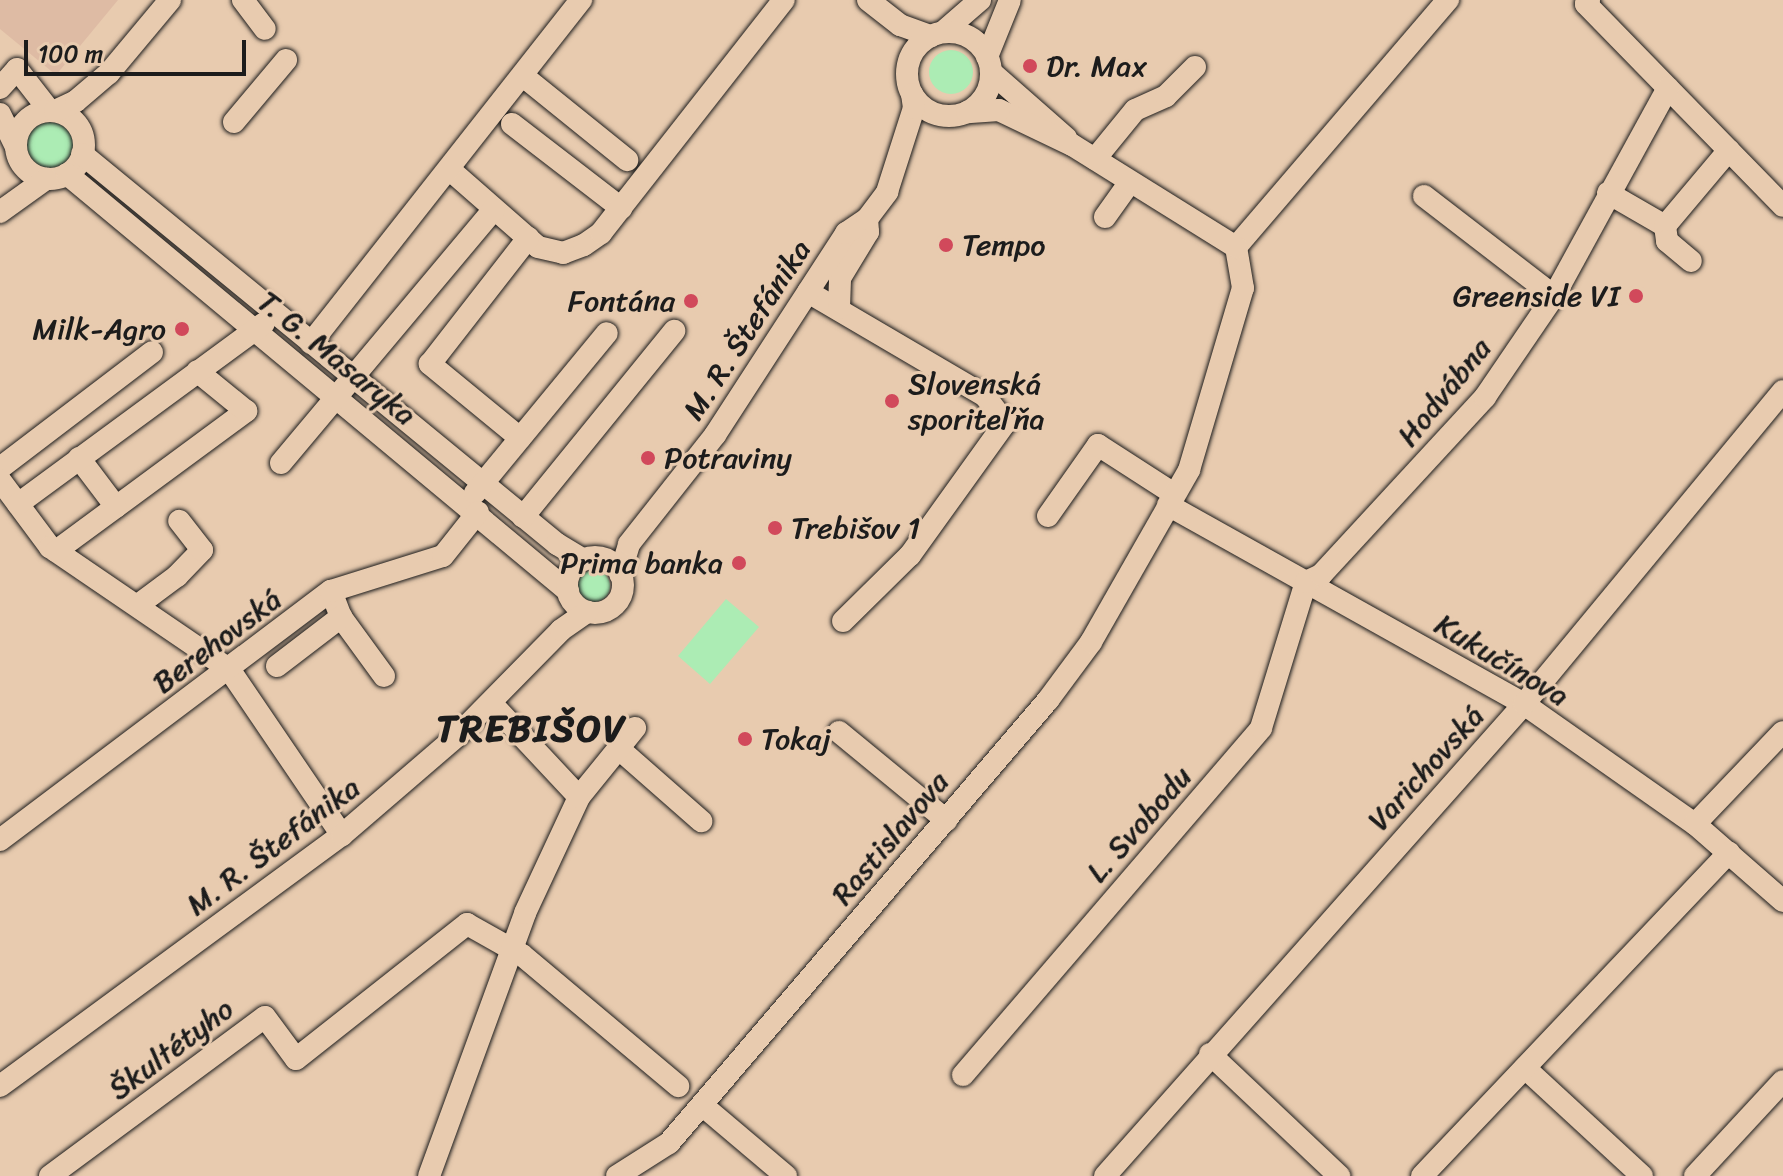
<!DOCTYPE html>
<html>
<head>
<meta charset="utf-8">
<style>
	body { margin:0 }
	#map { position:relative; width:1783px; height:1176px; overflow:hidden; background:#e8cbaf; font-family:Sriracha,sans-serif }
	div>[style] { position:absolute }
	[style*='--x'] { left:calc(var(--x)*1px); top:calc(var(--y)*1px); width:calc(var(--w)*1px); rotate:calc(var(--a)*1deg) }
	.built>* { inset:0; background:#debba4 }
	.green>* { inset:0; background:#acecb4 }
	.round { border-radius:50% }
	.roads { filter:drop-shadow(0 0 2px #1c1c1c) drop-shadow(0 0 2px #1c1c1c) }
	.minor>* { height:22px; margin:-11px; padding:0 11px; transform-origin:11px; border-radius:11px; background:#e8cbaf }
	.minor>.ring { margin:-11px; padding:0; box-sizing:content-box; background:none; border:22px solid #e8cbaf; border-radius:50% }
	.dots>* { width:22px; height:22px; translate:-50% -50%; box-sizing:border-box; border:4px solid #e8cbaf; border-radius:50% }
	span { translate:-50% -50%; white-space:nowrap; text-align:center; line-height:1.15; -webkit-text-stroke:6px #e8cbaf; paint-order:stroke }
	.poi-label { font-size:30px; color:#1c1c1c }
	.left { translate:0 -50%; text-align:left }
	.right { translate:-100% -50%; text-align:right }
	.street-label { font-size:30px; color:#1c1c1c }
	.district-label { font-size:38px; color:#1c1c1c; font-weight:700; letter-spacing:2px }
	.scale { position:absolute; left:24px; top:40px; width:222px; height:36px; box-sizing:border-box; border:4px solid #1c1c1c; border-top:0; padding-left:10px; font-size:24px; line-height:28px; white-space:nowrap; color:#1c1c1c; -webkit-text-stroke:6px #e8cbaf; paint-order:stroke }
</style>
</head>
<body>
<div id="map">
	<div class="built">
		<div style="clip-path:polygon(0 0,118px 0,56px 75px,0 29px)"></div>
	</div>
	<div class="green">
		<div class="round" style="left:929px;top:50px;width:44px;height:44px"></div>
		<div class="round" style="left:25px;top:122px;width:50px;height:50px"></div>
		<div class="round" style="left:578px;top:570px;width:32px;height:32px"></div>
		<div style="clip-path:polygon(726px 599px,759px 627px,710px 684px,678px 656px)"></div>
	</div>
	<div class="roads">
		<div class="minor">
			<div style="--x:243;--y:0;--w:36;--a:53"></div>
			<div style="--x:868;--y:0;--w:41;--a:38"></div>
			<div style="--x:900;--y:25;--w:33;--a:20"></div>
			<div style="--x:1589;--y:0;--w:5;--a:127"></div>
			<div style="--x:1586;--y:4;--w:282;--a:45.7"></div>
			<div style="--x:943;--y:32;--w:49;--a:-40.9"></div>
			<div class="ring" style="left:907px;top:32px;width:62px;height:62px"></div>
			<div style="--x:987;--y:57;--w:61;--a:-68"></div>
			<div style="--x:991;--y:72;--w:100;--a:41.3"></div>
			<div style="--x:523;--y:76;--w:134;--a:38.9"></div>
			<div style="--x:0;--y:88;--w:25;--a:-48"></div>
			<div style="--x:17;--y:69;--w:52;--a:52"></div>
			<div class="ring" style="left:16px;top:111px;width:46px;height:46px"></div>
			<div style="--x:55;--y:111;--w:23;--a:-25"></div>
			<div style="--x:76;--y:101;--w:43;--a:-40.3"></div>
			<div style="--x:109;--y:73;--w:95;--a:-50.1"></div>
			<div style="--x:0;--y:114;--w:34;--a:64"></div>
			<div style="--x:234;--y:122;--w:81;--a:-50"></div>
			<div style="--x:512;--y:124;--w:138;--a:37.6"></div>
			<div style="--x:82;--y:154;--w:615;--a:39.39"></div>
			<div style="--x:557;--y:544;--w:31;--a:31"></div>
			<div style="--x:1095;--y:159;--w:63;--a:-50.8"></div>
			<div style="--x:1135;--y:110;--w:34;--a:-24"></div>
			<div style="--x:1166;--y:96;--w:41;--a:-45"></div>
			<div style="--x:449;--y:169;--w:118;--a:41.2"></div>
			<div style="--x:538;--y:247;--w:26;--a:13"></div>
			<div style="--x:563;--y:253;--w:22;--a:-21"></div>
			<div style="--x:584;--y:245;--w:21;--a:-35"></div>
			<div style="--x:601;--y:233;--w:296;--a:-51.9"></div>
			<div style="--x:67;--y:174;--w:652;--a:39.77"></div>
			<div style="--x:1608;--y:193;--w:66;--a:30.1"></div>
			<div style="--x:1665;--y:226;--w:99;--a:-49.9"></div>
			<div style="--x:1424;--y:196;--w:164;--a:37.6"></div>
			<div style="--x:0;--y:212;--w:57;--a:-35.7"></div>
			<div style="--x:1105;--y:217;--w:43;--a:-54.5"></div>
			<div style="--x:1665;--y:226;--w:15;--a:82"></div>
			<div style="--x:1667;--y:241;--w:31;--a:40"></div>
			<div style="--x:1236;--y:247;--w:326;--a:-49.4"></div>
			<div style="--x:808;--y:292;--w:205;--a:30.4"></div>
			<div style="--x:985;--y:396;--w:34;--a:53"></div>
			<div style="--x:1005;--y:423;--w:163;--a:125.7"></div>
			<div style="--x:910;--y:555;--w:94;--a:135.4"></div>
			<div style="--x:839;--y:308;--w:30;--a:-88"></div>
			<div style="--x:840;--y:278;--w:54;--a:-58.7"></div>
			<div style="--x:868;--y:232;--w:13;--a:-94"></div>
			<div style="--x:311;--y:343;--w:437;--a:-51.8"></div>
			<div style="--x:520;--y:438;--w:117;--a:-140.6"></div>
			<div style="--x:430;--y:364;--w:160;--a:-52.1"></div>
			<div style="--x:79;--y:458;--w:61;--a:52.9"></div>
			<div style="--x:116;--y:507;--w:162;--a:-36.4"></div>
			<div style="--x:246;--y:411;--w:63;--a:-140.8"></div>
			<div style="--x:281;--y:463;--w:331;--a:-50"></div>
			<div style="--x:0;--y:468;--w:191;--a:-37.3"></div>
			<div style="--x:0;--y:480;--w:84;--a:53.3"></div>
			<div style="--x:50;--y:547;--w:217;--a:34.3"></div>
			<div style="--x:229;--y:669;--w:201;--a:55.8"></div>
			<div style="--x:475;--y:493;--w:207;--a:-50.5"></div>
			<div style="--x:18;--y:504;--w:305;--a:-36.3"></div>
			<div style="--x:1168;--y:505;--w:408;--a:29.2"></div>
			<div style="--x:1524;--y:704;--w:209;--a:35.1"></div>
			<div style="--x:1695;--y:824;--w:117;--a:41.2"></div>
			<div style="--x:1048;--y:516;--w:87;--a:-54.8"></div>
			<div style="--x:1098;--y:445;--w:90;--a:32.8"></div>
			<div style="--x:523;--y:517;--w:240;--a:-50.9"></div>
			<div style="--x:56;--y:551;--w:74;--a:-36.3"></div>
			<div class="ring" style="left:567px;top:557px;width:34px;height:34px"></div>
			<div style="--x:620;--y:574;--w:31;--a:-73"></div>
			<div style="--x:629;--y:544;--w:139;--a:-51.7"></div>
			<div style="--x:715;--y:435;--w:241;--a:-57"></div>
			<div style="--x:846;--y:233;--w:25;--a:-34"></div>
			<div style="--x:867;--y:219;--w:34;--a:-53"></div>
			<div style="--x:887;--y:192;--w:88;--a:-72.2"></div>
			<div style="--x:914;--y:108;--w:14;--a:-98"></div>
			<div style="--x:331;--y:591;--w:28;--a:69"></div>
			<div style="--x:341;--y:617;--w:73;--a:53.9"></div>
			<div style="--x:138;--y:605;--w:49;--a:-36.6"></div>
			<div style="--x:177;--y:576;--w:36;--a:-46"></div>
			<div style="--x:202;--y:550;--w:37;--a:-128"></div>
			<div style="--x:277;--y:666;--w:81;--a:-37.4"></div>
			<div style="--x:492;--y:704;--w:127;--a:46.9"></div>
			<div style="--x:839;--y:732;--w:139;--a:39.4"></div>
			<div style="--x:618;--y:748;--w:111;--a:41.3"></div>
			<div style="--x:1695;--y:824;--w:127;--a:-46.3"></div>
			<div style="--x:0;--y:840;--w:414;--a:-37"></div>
			<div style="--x:331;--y:591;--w:117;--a:-17.4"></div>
			<div style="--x:443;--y:556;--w:56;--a:-51.5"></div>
			<div style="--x:1210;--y:1054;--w:178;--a:43.4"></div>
			<div style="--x:1525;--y:1068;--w:159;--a:42.7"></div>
			<div style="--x:963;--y:1075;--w:457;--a:-49.3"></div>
			<div style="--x:1261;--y:728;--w:153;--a:-72.9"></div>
			<div style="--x:1306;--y:582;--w:17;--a:-25"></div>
			<div style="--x:1321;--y:575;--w:242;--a:-47.3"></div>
			<div style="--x:1485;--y:397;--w:122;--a:-55.7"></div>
			<div style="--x:1554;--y:296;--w:237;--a:-61.3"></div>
			<div style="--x:0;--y:1086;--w:424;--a:-36.3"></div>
			<div style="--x:342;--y:835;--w:152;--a:-40.7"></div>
			<div style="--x:457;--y:736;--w:148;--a:-45.5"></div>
			<div style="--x:561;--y:630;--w:32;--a:-35"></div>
			<div style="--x:702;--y:1105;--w:110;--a:40.2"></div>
			<div style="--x:50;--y:1176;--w:267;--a:-36.5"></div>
			<div style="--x:265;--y:1017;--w:52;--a:53.6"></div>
			<div style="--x:296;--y:1059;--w:218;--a:-38.3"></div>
			<div style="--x:467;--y:924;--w:63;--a:29.4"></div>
			<div style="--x:522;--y:955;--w:204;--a:40"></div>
			<div style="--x:429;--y:1176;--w:280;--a:-69.9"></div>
			<div style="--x:525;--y:913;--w:128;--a:-65"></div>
			<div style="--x:579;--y:797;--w:89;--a:-50.9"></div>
			<div style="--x:617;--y:1176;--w:62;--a:-32.4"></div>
			<div style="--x:669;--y:1143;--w:583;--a:-49.45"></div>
			<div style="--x:1048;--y:700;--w:72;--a:-53.4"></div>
			<div style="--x:1091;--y:642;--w:198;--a:-60.3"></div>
			<div style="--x:1189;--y:470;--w:190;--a:-73.5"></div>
			<div style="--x:1243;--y:288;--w:42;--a:-99.7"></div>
			<div style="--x:1236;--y:247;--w:193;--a:-148.1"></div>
			<div style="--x:1072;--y:145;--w:81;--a:-154.4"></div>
			<div style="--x:999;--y:110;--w:32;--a:176"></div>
			<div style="--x:1105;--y:1176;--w:631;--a:-48.4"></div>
			<div style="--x:1524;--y:704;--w:406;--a:-50.4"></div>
			<div style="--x:1422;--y:1176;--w:446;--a:-46.5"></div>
			<div style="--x:1695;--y:1176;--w:129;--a:-47.2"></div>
		</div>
	</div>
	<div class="dots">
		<div style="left:1030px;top:66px;background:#d1495b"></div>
		<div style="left:946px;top:245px;background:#d1495b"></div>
		<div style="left:1636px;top:296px;background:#d1495b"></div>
		<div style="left:691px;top:301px;background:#d1495b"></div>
		<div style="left:182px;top:329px;background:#d1495b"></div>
		<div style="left:892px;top:401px;background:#d1495b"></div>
		<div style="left:648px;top:458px;background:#d1495b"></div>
		<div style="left:775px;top:528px;background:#d1495b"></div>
		<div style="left:739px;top:563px;background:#d1495b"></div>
		<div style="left:745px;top:739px;background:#d1495b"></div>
	</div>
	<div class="poi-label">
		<span class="left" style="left:1046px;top:66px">Dr. Max</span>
		<span class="left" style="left:962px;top:245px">Tempo</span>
		<span class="right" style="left:1620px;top:296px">Greenside VI</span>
		<span class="right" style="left:675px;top:301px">Fontána</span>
		<span class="right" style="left:166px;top:329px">Milk-Agro</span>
		<span class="left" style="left:908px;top:401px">Slovenská<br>sporiteľňa</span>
		<span class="left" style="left:664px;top:458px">Potraviny</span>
		<span class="left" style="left:791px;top:528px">Trebišov 1</span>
		<span class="right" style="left:723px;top:563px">Prima banka</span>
		<span class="left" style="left:761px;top:739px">Tokaj</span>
	</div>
	<div class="street-label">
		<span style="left:747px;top:330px;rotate:-57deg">M. R. Štefánika</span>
		<span style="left:337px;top:358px;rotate:39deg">T. G. Masaryka</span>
		<span style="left:1444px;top:392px;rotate:-51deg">Hodvábna</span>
		<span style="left:217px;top:641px;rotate:-37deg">Berehovská</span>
		<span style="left:1502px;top:660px;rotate:31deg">Kukučínova</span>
		<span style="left:1426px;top:768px;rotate:-48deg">Varichovská</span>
		<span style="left:1139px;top:824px;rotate:-49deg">L. Svobodu</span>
		<span style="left:890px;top:838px;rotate:-50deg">Rastislavova</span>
		<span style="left:273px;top:846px;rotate:-37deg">M. R. Štefánika</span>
		<span style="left:171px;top:1049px;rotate:-37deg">Škultétyho</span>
	</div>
	<div class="district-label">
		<span style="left:532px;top:729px">TREBIŠOV</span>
	</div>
	<div class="scale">100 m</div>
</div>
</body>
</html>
